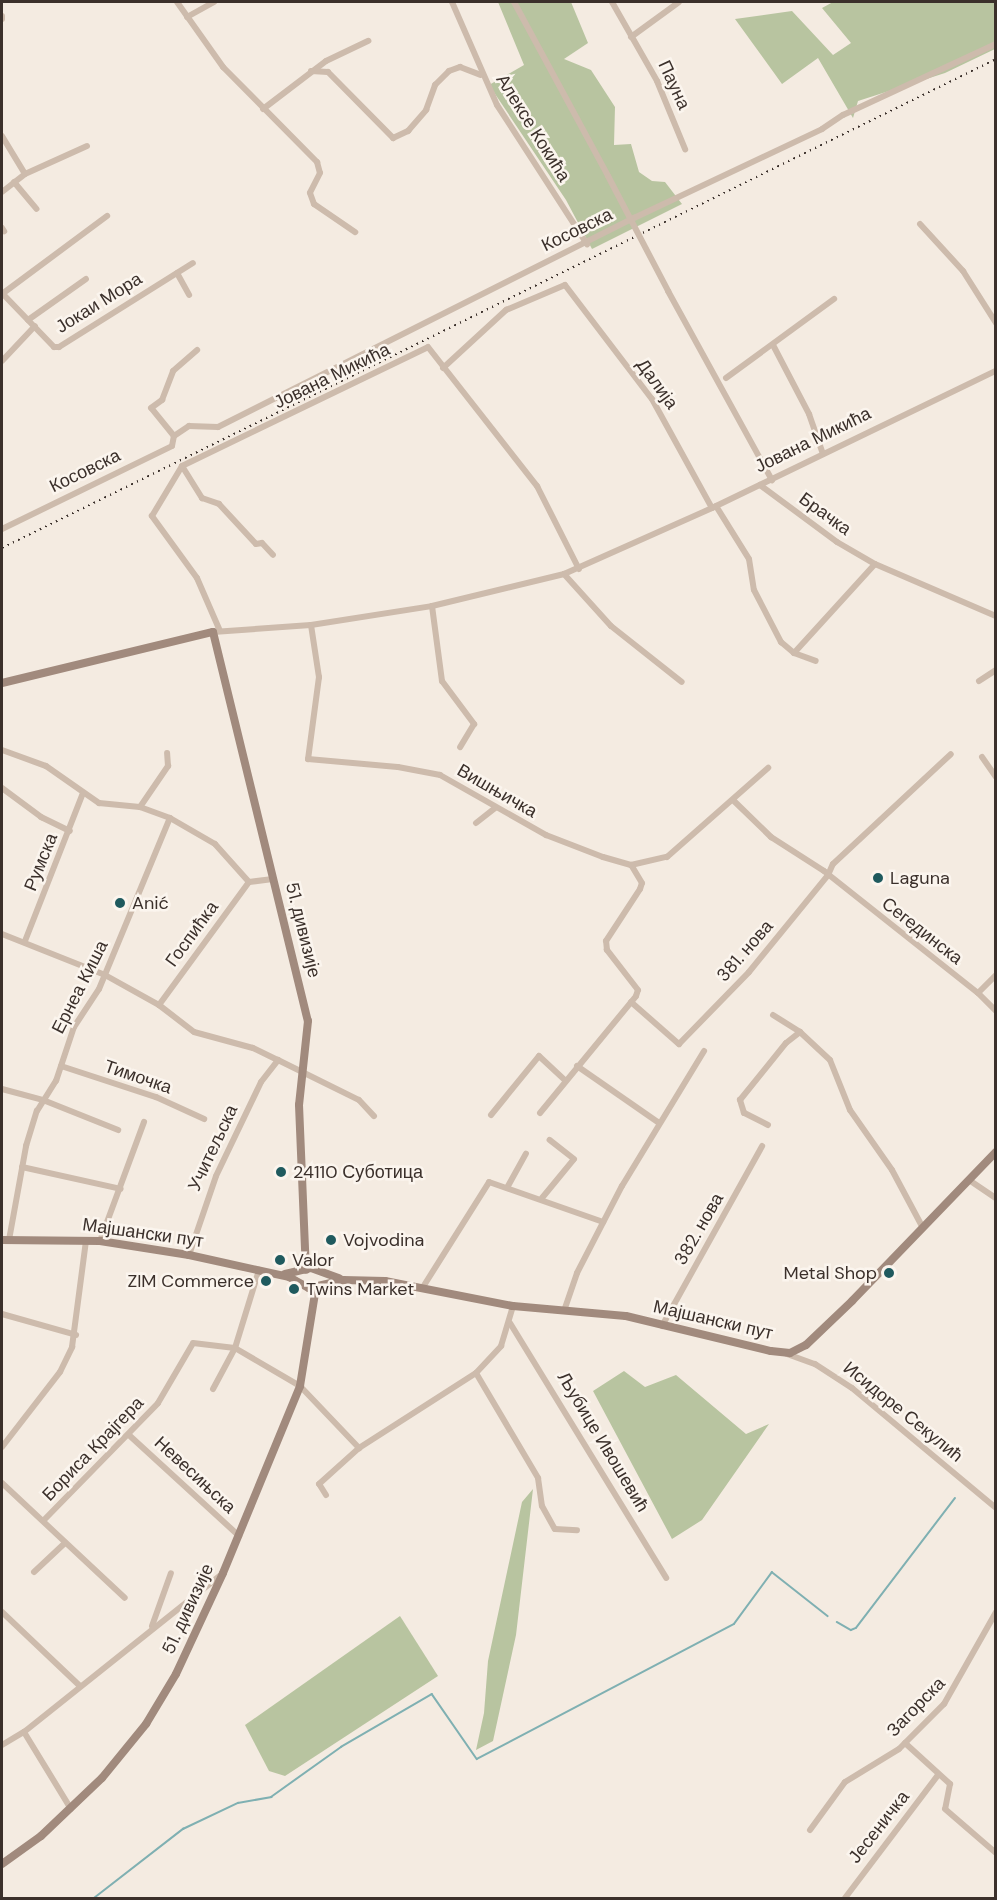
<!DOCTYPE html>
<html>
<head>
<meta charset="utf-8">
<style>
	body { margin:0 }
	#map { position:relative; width:997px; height:1900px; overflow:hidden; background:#f4ebe1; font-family:"DM Sans",sans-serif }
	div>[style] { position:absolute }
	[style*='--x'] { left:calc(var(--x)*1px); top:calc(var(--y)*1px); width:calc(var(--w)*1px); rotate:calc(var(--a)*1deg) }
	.green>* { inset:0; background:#b8c4a0 }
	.stream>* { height:1.5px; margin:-0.75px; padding:0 0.75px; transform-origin:0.75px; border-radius:0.75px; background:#7fb0b2 }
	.street>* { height:6px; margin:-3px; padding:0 3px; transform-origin:3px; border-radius:3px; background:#cdbbac }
	.secondary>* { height:8px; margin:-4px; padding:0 4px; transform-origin:4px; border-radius:4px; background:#a18a7d }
	.rail>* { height:1.5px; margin-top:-0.75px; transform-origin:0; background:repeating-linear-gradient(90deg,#3b302b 0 1.5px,transparent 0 6px) }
	.street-bridge>* { height:6px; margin:-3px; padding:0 3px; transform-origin:3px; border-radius:3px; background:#cdbbac }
	.dots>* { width:16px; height:16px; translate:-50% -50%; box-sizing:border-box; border:3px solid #fbf5ee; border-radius:50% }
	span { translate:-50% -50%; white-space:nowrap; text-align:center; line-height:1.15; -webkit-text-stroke:5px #fbf5ee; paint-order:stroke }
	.street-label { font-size:18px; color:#3b302b }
	.poi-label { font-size:18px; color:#3b302b }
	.left { translate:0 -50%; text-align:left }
	.right { translate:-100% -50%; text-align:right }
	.frame { position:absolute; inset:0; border:3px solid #3b302b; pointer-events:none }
</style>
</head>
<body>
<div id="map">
	<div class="green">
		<div style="clip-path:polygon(498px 2px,571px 2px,588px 43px,564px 59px,591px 70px,615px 107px,614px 145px,631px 144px,639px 172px,652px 181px,665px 182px,682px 204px,592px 249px,566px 200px,489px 85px,524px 65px)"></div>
		<div style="clip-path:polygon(833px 2px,995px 2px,995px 49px,945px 73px,858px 101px,853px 118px,818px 58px,782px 84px,735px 19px,792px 11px,833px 55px,851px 43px,822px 8px)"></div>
		<div style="clip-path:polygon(624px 1371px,645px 1387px,676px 1375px,746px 1434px,769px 1424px,702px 1520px,672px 1539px,593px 1391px)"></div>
		<div style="clip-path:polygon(533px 1489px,516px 1635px,493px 1741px,476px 1750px,484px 1713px,488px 1661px,522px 1502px)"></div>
		<div style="clip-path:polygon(400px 1616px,438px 1676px,285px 1776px,269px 1771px,245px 1725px)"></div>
	</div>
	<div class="stream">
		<div style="--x:837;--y:1622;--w:16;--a:30"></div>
		<div style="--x:851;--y:1630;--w:5;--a:-22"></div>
		<div style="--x:856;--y:1628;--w:163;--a:-52.7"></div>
		<div style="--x:94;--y:1898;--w:113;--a:-37.8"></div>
		<div style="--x:183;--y:1829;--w:61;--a:-25.3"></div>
		<div style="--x:238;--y:1803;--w:34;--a:-10"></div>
		<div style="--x:271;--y:1797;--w:86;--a:-35.5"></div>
		<div style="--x:341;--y:1747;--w:105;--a:-30.2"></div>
		<div style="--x:432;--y:1694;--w:79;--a:55.3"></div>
		<div style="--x:477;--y:1759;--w:290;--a:-27.7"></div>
		<div style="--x:734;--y:1624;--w:64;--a:-53.8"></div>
		<div style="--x:772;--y:1572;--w:71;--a:38.2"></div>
	</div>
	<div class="street">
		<div style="--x:177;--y:2;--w:80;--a:54.7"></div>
		<div style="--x:223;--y:67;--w:134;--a:45.3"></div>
		<div style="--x:317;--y:162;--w:11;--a:75"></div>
		<div style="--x:320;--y:173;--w:22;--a:117"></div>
		<div style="--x:310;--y:193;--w:12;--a:70"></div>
		<div style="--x:314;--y:204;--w:50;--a:34.3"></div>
		<div style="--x:452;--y:2;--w:112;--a:66.4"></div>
		<div style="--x:497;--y:105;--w:166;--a:57.1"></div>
		<div style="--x:514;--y:2;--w:198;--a:61.6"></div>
		<div style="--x:612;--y:2;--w:91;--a:60.3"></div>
		<div style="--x:657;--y:81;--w:74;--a:67.6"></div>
		<div style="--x:2;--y:16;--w:3;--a:90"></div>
		<div style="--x:187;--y:17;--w:31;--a:-29"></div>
		<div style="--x:631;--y:37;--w:59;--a:-36.1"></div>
		<div style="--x:311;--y:71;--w:17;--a:3"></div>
		<div style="--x:328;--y:72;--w:93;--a:45.4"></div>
		<div style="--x:393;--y:138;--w:17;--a:-25"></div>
		<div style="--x:408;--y:131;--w:28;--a:-49"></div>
		<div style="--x:426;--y:110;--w:27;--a:-70"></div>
		<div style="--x:435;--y:85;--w:20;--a:-45"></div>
		<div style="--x:449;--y:71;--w:12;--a:-20"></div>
		<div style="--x:460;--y:67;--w:22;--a:21"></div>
		<div style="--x:263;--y:109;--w:79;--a:-37.3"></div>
		<div style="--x:326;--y:61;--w:47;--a:-25.5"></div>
		<div style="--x:2;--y:136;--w:44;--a:58.8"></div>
		<div style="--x:14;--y:182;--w:35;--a:50"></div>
		<div style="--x:2;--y:192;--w:29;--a:-38"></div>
		<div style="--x:25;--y:174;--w:68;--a:-24.3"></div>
		<div style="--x:920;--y:224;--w:64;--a:47.5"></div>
		<div style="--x:963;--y:271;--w:62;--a:57.6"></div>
		<div style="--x:2;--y:228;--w:4;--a:56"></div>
		<div style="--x:177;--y:273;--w:25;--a:61"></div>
		<div style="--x:668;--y:291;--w:216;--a:61.2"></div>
		<div style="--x:2;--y:293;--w:75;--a:46.1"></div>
		<div style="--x:54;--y:347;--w:5;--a:0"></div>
		<div style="--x:59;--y:347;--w:158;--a:-32.1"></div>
		<div style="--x:2;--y:294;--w:131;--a:-36.6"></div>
		<div style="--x:28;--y:320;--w:71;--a:-35.3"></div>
		<div style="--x:773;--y:345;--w:78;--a:62.4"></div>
		<div style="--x:809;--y:414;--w:42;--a:70.7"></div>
		<div style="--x:2;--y:361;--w:48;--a:-46.7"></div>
		<div style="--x:443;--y:368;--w:86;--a:-42.6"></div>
		<div style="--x:506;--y:310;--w:64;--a:-23"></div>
		<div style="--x:565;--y:285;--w:143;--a:52.7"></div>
		<div style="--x:652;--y:399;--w:124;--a:61.2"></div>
		<div style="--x:726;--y:378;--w:134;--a:-36.2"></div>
		<div style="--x:174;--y:436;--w:18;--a:-34"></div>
		<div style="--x:189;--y:426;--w:29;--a:2"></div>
		<div style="--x:218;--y:427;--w:466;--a:-26.7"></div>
		<div style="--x:634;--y:218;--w:208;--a:-25.3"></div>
		<div style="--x:822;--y:129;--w:25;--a:-34"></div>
		<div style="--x:843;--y:115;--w:169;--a:-24.9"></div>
		<div style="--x:182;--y:466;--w:38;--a:58"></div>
		<div style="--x:202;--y:498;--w:18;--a:19"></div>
		<div style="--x:219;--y:504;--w:54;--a:47.2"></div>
		<div style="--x:256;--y:544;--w:6;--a:-9"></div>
		<div style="--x:262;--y:543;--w:16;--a:47"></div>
		<div style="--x:760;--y:485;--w:96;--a:36.5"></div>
		<div style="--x:837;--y:542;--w:44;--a:30.1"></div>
		<div style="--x:875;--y:564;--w:132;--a:23.3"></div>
		<div style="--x:716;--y:506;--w:62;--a:58.1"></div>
		<div style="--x:749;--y:559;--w:31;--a:81"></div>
		<div style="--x:754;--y:590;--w:59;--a:62.6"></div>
		<div style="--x:781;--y:642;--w:17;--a:40"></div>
		<div style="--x:794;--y:653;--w:23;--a:20"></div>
		<div style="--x:2;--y:529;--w:189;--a:-26"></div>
		<div style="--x:172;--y:446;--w:10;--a:-79"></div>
		<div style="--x:174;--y:436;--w:36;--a:-129"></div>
		<div style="--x:151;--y:408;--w:14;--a:-36"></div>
		<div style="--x:162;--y:400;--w:31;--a:-69"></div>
		<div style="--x:173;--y:371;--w:32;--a:-41"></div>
		<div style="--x:564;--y:574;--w:70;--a:47.9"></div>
		<div style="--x:611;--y:626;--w:90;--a:38.3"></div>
		<div style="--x:432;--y:606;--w:76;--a:82.4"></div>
		<div style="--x:442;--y:681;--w:54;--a:53.3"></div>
		<div style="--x:474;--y:724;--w:27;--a:121"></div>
		<div style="--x:311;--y:625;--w:53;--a:81.3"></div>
		<div style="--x:319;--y:677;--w:83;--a:97.6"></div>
		<div style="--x:308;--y:759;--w:90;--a:5.1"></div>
		<div style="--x:398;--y:767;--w:43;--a:10.8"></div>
		<div style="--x:440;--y:775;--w:122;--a:29.5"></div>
		<div style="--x:546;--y:835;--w:61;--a:21.1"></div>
		<div style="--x:603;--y:857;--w:29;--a:16"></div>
		<div style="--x:631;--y:865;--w:37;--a:-13"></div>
		<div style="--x:667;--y:857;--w:135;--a:-41.4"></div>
		<div style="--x:220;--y:631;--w:58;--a:-113.5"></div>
		<div style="--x:197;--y:578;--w:77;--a:-126"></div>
		<div style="--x:152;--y:516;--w:58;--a:-59"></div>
		<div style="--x:182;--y:466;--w:273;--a:-25.8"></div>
		<div style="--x:428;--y:347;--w:177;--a:51.9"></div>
		<div style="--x:537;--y:486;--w:93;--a:63.2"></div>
		<div style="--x:213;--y:632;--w:98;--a:-4.1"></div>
		<div style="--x:311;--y:625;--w:122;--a:-8.9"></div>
		<div style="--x:432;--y:606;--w:136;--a:-13.6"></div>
		<div style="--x:564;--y:574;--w:162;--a:-24"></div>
		<div style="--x:712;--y:508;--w:315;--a:-25.8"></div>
		<div style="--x:794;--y:653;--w:120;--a:-47.7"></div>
		<div style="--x:979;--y:681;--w:20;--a:-33"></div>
		<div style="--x:2;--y:750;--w:47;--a:20"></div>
		<div style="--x:46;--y:766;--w:65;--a:34.9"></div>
		<div style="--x:99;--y:803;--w:41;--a:5.6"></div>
		<div style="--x:140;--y:807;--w:32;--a:20"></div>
		<div style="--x:170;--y:818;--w:52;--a:30"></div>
		<div style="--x:215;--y:844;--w:51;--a:48.2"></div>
		<div style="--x:249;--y:882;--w:24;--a:-7"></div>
		<div style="--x:982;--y:757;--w:24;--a:55"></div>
		<div style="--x:2;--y:788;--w:49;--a:36.6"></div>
		<div style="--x:41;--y:817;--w:32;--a:26"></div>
		<div style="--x:734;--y:801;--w:52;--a:44.2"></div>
		<div style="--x:771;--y:837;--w:63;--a:32.7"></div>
		<div style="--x:824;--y:871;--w:196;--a:38.4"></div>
		<div style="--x:978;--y:993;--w:25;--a:45"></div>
		<div style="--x:140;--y:807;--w:50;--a:-55.7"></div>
		<div style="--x:168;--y:766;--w:13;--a:-94"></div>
		<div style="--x:476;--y:823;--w:24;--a:-38"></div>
		<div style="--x:2;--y:934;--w:111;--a:21.7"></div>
		<div style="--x:105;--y:975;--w:62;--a:29.1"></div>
		<div style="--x:159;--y:1005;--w:44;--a:37.6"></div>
		<div style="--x:194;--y:1032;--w:61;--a:15.2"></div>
		<div style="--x:253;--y:1048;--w:28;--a:26"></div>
		<div style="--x:278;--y:1060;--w:90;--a:26.3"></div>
		<div style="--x:359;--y:1100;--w:22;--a:47"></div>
		<div style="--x:25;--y:941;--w:159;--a:-68.6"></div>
		<div style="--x:978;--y:993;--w:25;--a:-45"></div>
		<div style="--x:631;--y:1002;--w:64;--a:41.2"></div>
		<div style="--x:679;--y:1044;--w:100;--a:-45.8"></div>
		<div style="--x:749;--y:972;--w:125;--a:-50.8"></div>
		<div style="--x:828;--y:875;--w:12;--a:-66"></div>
		<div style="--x:833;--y:864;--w:161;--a:-43"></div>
		<div style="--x:159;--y:1005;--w:152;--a:-53.8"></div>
		<div style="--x:773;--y:1015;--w:32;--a:32"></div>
		<div style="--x:800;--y:1032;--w:41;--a:43"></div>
		<div style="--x:830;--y:1060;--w:54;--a:68.2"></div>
		<div style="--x:850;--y:1110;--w:73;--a:55"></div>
		<div style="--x:892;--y:1170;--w:66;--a:61.9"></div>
		<div style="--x:61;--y:1066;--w:100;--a:18.1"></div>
		<div style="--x:156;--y:1097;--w:53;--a:24.6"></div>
		<div style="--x:577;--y:1066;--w:100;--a:34.8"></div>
		<div style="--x:2;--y:1089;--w:42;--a:15"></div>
		<div style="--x:43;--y:1100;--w:81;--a:21.8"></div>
		<div style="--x:540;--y:1113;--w:151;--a:-50.6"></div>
		<div style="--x:636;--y:996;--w:6;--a:-72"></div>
		<div style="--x:638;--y:990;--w:51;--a:-127.8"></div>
		<div style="--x:607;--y:950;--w:9;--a:-96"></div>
		<div style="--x:606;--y:941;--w:62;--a:-56.8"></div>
		<div style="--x:640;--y:889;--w:6;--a:-72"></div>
		<div style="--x:642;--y:883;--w:21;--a:-121"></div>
		<div style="--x:491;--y:1115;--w:76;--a:-50.9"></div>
		<div style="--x:539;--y:1056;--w:35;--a:43"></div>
		<div style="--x:768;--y:1125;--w:27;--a:-153"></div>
		<div style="--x:744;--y:1113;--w:14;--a:-107"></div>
		<div style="--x:740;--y:1100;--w:73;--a:-51.1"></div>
		<div style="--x:786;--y:1043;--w:18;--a:-38"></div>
		<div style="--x:22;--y:1167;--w:101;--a:12.5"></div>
		<div style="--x:969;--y:1180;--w:32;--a:34"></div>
		<div style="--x:508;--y:1186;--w:37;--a:-61"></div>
		<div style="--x:542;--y:1198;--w:50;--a:-50.6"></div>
		<div style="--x:574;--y:1159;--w:31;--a:-142"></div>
		<div style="--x:9;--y:1240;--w:96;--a:-79.7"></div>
		<div style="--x:26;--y:1146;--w:37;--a:-73"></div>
		<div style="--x:37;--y:1111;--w:36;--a:-58"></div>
		<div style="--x:56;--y:1081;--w:57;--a:-71.6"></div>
		<div style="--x:74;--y:1027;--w:45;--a:-56.7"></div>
		<div style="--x:99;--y:989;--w:185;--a:-67.5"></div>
		<div style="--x:100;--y:1241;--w:127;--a:-69.7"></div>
		<div style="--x:189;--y:1255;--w:83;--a:-71.1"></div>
		<div style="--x:216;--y:1176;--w:104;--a:-64.4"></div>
		<div style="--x:261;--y:1082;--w:28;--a:-52"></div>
		<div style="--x:423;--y:1287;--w:124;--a:-57.8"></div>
		<div style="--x:489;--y:1182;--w:121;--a:19.3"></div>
		<div style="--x:564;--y:1311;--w:40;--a:-71.1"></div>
		<div style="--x:577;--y:1273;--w:98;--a:-62.7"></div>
		<div style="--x:622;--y:1186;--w:158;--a:-58.7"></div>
		<div style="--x:2;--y:1314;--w:77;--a:15.8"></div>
		<div style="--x:510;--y:1323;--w:299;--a:58.5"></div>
		<div style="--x:662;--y:1326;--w:206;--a:-60.9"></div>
		<div style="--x:787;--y:1354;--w:30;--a:20"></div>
		<div style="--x:815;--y:1364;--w:44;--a:33"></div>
		<div style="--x:852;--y:1388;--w:187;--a:39.8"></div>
		<div style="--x:476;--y:1373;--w:122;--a:59.4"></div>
		<div style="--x:538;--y:1478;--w:28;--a:82"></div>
		<div style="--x:542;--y:1506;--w:26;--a:61"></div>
		<div style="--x:555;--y:1529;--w:22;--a:3"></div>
		<div style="--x:213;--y:1389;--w:47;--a:-61.8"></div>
		<div style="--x:235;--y:1348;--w:82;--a:-72.9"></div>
		<div style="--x:130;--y:1436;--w:148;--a:42.5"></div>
		<div style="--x:2;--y:1447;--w:95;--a:-52.3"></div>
		<div style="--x:60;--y:1372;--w:28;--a:-64"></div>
		<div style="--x:72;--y:1347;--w:108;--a:-82.5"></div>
		<div style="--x:2;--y:1483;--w:168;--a:43.1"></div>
		<div style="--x:326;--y:1495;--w:13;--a:-122"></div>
		<div style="--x:319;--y:1484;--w:54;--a:-42"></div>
		<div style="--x:44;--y:1520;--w:163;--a:-45.7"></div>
		<div style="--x:158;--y:1403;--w:69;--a:-59.7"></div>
		<div style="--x:193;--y:1343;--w:42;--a:6.8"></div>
		<div style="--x:235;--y:1348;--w:75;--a:30.3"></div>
		<div style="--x:300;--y:1386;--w:86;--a:46.4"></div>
		<div style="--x:359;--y:1448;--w:139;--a:-32.7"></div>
		<div style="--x:476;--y:1373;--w:37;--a:-47"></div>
		<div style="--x:501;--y:1346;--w:42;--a:-73.3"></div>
		<div style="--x:34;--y:1572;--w:42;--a:-43.1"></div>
		<div style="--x:2;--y:1612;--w:106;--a:43.5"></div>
		<div style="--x:152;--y:1626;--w:56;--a:-70.3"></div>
		<div style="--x:24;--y:1732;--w:90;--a:58.6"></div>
		<div style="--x:905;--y:1743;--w:61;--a:42.3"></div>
		<div style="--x:950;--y:1784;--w:25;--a:101"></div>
		<div style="--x:945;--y:1809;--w:67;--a:40.8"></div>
		<div style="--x:2;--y:1745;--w:26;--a:-31"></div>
		<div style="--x:24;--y:1732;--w:252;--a:-38.6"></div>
		<div style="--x:810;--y:1830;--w:59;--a:-53.9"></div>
		<div style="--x:845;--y:1782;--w:63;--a:-31.4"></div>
		<div style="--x:899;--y:1749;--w:64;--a:-45"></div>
		<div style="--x:944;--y:1704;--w:106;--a:-60.5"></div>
		<div style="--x:845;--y:1898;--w:154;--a:-52.9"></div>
	</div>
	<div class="secondary">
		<div style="--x:2;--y:683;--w:217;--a:-13.6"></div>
		<div style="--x:213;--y:632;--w:400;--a:76.3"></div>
		<div style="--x:308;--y:1021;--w:84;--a:96.1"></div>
		<div style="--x:299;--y:1105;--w:165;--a:87.6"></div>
		<div style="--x:2;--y:1240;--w:98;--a:0.6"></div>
		<div style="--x:100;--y:1241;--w:90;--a:8.9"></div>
		<div style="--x:189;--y:1255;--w:102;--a:12.4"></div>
		<div style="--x:289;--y:1277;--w:23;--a:29"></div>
		<div style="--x:309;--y:1288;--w:35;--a:-13"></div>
		<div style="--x:343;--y:1280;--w:42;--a:1.4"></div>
		<div style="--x:385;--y:1281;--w:130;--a:11.1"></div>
		<div style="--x:513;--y:1306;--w:113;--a:5.1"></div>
		<div style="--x:626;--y:1316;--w:149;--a:13.6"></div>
		<div style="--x:771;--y:1351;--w:19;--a:6"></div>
		<div style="--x:790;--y:1353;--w:18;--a:-27"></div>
		<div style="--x:806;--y:1345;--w:64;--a:-43.7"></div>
		<div style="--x:852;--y:1301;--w:207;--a:-46"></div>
		<div style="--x:285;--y:1274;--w:27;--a:-13"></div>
		<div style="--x:311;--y:1268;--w:30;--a:20"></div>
		<div style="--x:2;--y:1864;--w:48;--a:-35.7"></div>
		<div style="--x:41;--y:1836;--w:84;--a:-43.6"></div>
		<div style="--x:102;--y:1778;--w:70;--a:-50.8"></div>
		<div style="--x:146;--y:1724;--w:58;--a:-59"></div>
		<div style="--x:176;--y:1674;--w:111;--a:-65"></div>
		<div style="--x:223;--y:1573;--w:202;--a:-67.6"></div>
		<div style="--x:300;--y:1386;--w:100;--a:-80.8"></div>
	</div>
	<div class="rail">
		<div style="--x:2;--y:548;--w:1108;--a:-26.19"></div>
	</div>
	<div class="street-bridge">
		<div style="--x:608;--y:176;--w:130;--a:62.4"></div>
	</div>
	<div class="dots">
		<div style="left:878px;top:878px;background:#1f5a5e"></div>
		<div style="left:120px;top:903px;background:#1f5a5e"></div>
		<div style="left:281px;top:1172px;background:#1f5a5e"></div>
		<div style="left:331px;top:1240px;background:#1f5a5e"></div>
		<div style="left:280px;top:1260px;background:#1f5a5e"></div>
		<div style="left:889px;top:1273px;background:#1f5a5e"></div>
		<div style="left:266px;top:1281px;background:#1f5a5e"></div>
		<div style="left:294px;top:1289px;background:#1f5a5e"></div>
	</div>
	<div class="street-label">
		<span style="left:674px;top:85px;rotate:65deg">Пауна</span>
		<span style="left:533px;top:128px;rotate:58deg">Алексе Кокића</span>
		<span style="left:577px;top:230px;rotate:-26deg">Косовска</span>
		<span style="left:99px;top:303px;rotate:-32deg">Јокаи Мора</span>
		<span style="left:332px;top:376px;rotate:-26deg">Јована Микића</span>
		<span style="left:657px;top:384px;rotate:54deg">Далија</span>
		<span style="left:813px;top:440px;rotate:-26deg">Јована Микића</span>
		<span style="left:85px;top:471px;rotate:-26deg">Косовска</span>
		<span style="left:825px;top:514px;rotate:36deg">Брачка</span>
		<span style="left:497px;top:791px;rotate:30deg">Вишњичка</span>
		<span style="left:41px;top:862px;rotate:-68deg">Румска</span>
		<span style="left:303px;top:930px;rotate:76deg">51. дивизије</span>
		<span style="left:922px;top:931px;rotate:38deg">Сегединска</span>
		<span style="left:192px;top:934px;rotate:-54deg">Госпићка</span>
		<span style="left:745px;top:951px;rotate:-49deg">381. нова</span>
		<span style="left:80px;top:987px;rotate:-63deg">Ернеа Киша</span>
		<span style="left:138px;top:1077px;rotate:19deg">Тимочка</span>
		<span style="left:213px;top:1148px;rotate:-65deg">Учитељска</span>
		<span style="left:699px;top:1229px;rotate:-60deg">382. нова</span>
		<span style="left:143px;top:1233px;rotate:8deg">Мајшански пут</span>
		<span style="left:713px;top:1320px;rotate:13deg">Мајшански пут</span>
		<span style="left:903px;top:1412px;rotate:39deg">Исидоре Секулић</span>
		<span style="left:603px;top:1442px;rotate:59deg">Љубице Ивошевић</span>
		<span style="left:93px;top:1449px;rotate:-46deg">Бориса Крајгера</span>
		<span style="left:195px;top:1475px;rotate:43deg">Невесињска</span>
		<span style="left:188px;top:1609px;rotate:-65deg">51. дивизије</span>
		<span style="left:916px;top:1707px;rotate:-46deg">Загорска</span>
		<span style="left:879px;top:1827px;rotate:-52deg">Јесеничка</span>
	</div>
	<div class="poi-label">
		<span class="left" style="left:890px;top:878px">Laguna</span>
		<span class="left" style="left:132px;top:903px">Anić</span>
		<span class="left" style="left:293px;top:1172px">24110 Суботица</span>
		<span class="left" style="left:343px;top:1240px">Vojvodina</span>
		<span class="left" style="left:292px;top:1260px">Valor</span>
		<span class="right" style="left:877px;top:1273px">Metal Shop</span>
		<span class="right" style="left:254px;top:1281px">ZIM Commerce</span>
		<span class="left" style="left:306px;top:1289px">Twins Market</span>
	</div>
	<div class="frame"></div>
</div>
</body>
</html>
